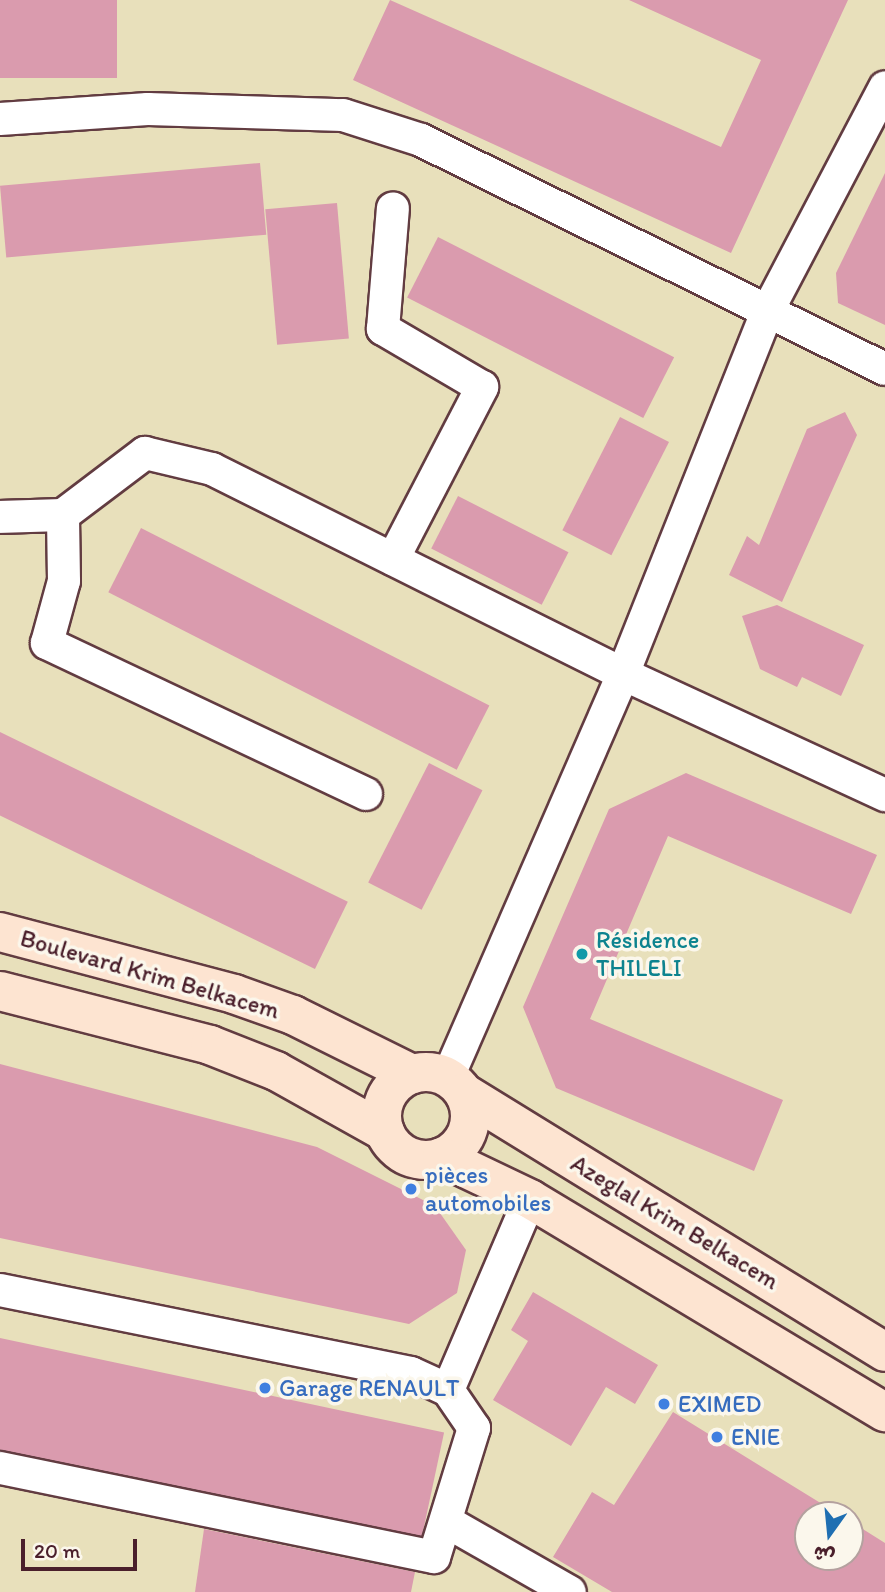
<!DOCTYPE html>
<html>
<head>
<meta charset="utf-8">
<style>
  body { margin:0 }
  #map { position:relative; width:885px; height:1592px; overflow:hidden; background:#e8e0bb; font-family:Itim,"Playpen Sans Arabic",sans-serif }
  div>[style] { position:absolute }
  .building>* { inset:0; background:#da9bae; transform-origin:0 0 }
  .roads { filter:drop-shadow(2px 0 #623c41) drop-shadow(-2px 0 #623c41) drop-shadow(0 2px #623c41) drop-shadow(0 -2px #623c41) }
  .minor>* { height:32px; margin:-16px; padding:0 16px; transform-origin:16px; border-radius:16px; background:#fff }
  .secondary>* { height:38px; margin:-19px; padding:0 19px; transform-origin:19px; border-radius:19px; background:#fde4d1 }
  .secondary>.ring { margin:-19px; padding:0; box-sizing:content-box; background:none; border:38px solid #fde4d1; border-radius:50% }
  .dots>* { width:19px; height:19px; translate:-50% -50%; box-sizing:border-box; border:4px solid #fbf7ec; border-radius:50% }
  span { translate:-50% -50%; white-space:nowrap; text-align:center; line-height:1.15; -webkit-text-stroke:7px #fbf7ec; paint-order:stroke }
  .culture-label { font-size:24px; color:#0d838f }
  .left { translate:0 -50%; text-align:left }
  .street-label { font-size:24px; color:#4a1f2b }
  .shop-label { font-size:24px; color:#366cbe }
  .north { position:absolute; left:794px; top:1501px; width:70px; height:70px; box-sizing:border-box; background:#fbf7ec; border:2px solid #b4a19f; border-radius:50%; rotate:195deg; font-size:19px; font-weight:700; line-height:28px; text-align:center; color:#4a1f2b }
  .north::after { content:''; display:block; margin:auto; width:24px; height:32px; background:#1f6fb2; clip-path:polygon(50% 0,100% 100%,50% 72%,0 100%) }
  .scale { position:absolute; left:21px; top:1539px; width:116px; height:32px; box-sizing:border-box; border:4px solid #4a1f2b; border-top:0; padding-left:9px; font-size:21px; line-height:24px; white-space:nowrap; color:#4a1f2b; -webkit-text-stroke:5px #fbf7ec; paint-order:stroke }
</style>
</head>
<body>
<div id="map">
  <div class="building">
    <i style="left:0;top:0;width:117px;height:78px"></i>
    <i style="clip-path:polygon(390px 0,721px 147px,761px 60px,629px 0,848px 0,731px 253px,353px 80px)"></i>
    <i style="left:260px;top:163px;width:72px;height:261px;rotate:85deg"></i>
    <i style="clip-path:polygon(885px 173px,885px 325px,838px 303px,836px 273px)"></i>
    <i style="left:337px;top:203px;width:136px;height:72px;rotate:85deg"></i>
    <i style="left:438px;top:237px;width:265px;height:68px;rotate:27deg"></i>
    <i style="clip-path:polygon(845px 412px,857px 435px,782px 602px,729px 575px,747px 536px,759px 545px,807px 429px)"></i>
    <i style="left:620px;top:417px;width:55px;height:127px;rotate:27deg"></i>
    <i style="left:458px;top:496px;width:124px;height:59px;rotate:27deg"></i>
    <i style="left:141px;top:528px;width:391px;height:72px;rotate:27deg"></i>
    <i style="clip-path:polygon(777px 605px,864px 645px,841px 696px,802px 677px,797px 687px,760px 669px,742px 616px)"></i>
    <i style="left:0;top:732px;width:387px;height:75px;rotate:26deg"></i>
    <i style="left:429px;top:763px;width:60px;height:134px;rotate:27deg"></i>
    <i style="clip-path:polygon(686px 773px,877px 855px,851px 914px,668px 836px,590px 1019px,783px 1100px,754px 1171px,556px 1088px,523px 1007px,609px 809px)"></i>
    <i style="clip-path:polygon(0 1064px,317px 1147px,435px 1206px,466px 1250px,457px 1293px,409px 1324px,0 1238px)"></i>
    <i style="clip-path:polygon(533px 1292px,658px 1365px,635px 1404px,606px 1387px,571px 1446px,493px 1400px,528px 1341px,511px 1330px)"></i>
    <i style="left:0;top:1338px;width:454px;height:112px;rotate:12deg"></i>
    <i style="clip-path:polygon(673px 1412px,840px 1515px,808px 1515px,808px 1557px,850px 1557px,850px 1521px,885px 1543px,885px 1592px,612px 1592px,553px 1557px,592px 1492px,614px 1505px)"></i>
    <i style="clip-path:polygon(204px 1529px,415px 1572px,411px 1592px,195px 1592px)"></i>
  </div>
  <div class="roads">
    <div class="minor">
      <i style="left:0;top:119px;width:148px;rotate:-3.9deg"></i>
      <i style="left:148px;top:109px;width:195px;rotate:1.8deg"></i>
      <i style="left:343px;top:115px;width:82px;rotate:17.8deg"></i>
      <i style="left:421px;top:140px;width:517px;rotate:26.27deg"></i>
      <i style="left:0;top:517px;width:63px;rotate:-1.8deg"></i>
      <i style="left:393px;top:559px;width:194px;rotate:-62.6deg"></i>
      <i style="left:482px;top:387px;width:115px;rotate:-149.6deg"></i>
      <i style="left:383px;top:329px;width:121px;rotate:-85.3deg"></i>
      <i style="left:366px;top:794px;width:353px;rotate:-154.7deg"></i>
      <i style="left:47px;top:643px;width:64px;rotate:-74.7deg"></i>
      <i style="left:64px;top:581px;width:66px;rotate:-90.9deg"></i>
      <i style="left:63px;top:515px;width:103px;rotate:-37.1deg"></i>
      <i style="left:145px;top:453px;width:69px;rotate:13.4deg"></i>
      <i style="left:212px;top:469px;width:459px;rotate:26.5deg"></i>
      <i style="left:623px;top:674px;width:289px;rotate:24.8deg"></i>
      <i style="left:448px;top:1077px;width:439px;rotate:-66.5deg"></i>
      <i style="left:623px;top:674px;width:387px;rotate:-68.3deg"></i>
      <i style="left:766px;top:314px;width:256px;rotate:-62.3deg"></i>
      <i style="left:0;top:1290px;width:419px;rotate:11.4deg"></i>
      <i style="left:411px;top:1373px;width:41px;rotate:24.7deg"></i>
      <i style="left:448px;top:1390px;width:46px;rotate:55.6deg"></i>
      <i style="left:474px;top:1428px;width:135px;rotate:107.2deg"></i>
      <i style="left:434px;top:1557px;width:443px;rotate:-168.4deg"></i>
      <i style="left:448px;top:1390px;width:208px;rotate:-66.8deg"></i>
      <i style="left:449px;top:1523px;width:139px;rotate:29.7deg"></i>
    </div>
    <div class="secondary">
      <i style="left:0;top:932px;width:242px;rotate:14.8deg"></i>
      <i style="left:234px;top:994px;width:63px;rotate:19.6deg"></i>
      <i style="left:293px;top:1015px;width:133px;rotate:26.4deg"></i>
      <i style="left:0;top:991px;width:217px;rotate:14.4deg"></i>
      <i style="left:210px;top:1045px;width:71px;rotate:21.5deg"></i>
      <i style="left:276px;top:1071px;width:125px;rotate:29.2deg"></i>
      <i class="ring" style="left:382px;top:1072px;width:50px;height:50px"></i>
      <i style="left:464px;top:1093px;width:494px;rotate:31.6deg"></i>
      <i style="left:442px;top:1157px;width:98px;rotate:25.5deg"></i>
      <i style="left:530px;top:1199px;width:414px;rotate:31deg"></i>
    </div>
  </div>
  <div class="dots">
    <i style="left:582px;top:954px;background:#0f9aa8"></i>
    <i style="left:411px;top:1189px;background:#3f7fe0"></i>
    <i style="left:265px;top:1388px;background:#3f7fe0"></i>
    <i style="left:664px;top:1404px;background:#3f7fe0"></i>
    <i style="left:717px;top:1437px;background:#3f7fe0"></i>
  </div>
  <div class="culture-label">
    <span class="left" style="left:596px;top:954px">Résidence<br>THILELI</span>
  </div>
  <div class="street-label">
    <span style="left:150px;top:974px;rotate:16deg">Boulevard Krim Belkacem</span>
    <span style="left:675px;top:1222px;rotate:31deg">Azeglal Krim Belkacem</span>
  </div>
  <div class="shop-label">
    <span class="left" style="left:425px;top:1189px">pièces<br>automobiles</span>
    <span class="left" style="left:279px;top:1388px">Garage RENAULT</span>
    <span class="left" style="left:678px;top:1404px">EXIMED</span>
    <span class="left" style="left:731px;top:1437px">ENIE</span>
  </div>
  <div class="north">ش</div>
  <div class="scale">20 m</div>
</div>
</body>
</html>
